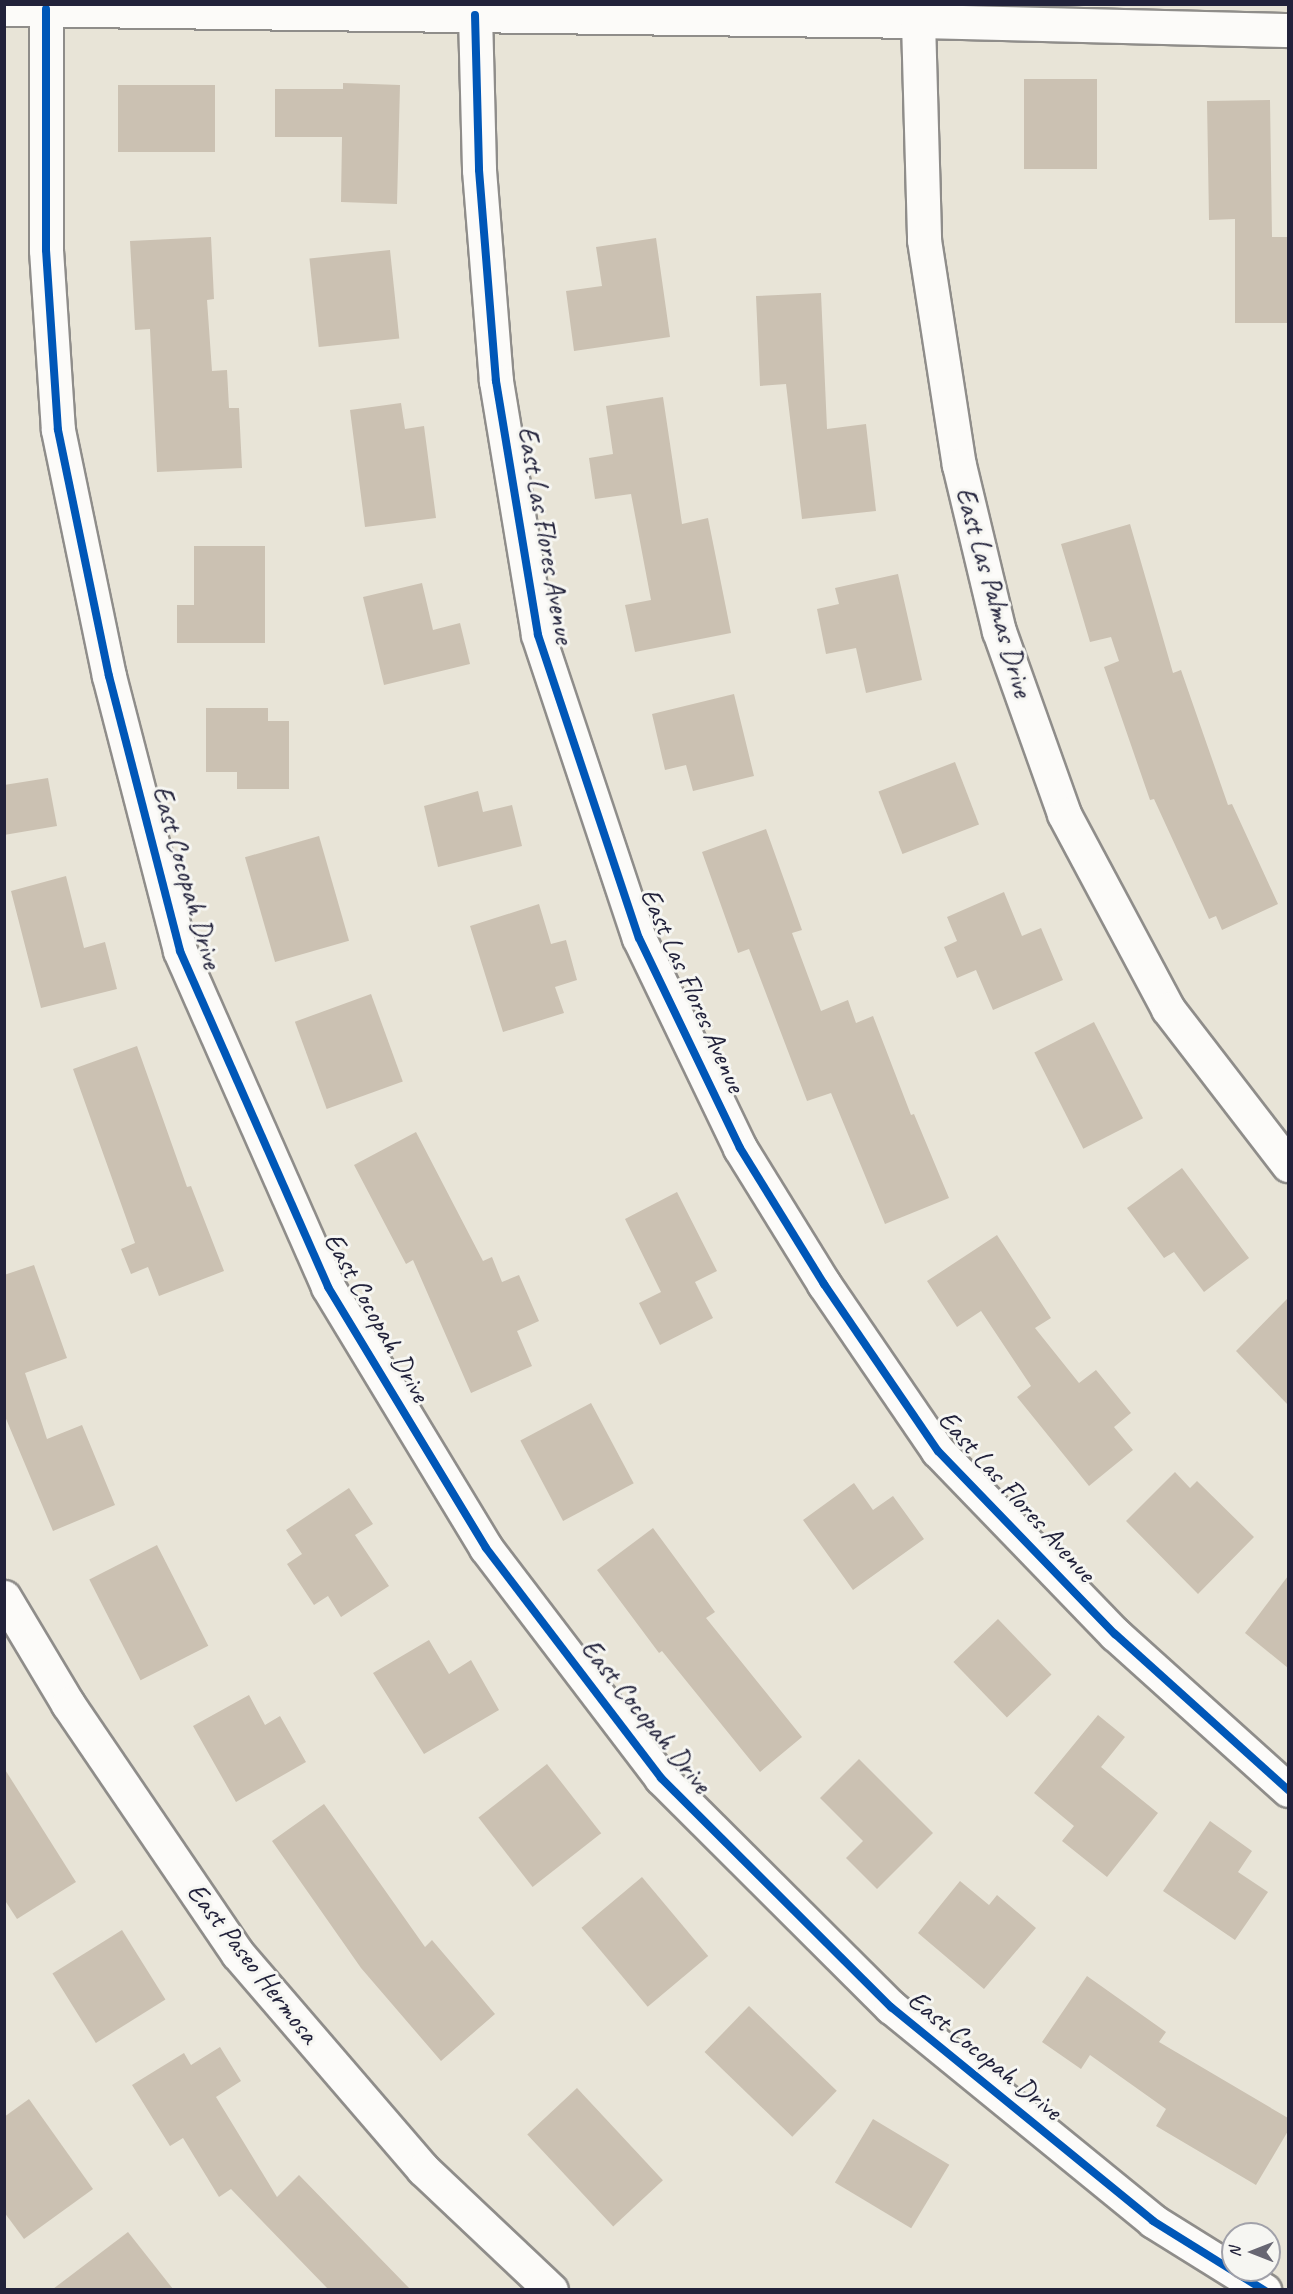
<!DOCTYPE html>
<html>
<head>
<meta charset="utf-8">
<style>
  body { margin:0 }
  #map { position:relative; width:1293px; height:2294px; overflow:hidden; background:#e8e4d7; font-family:Caveat,sans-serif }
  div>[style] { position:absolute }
  .building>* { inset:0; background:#cbc1b2; transform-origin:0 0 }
  .roads { filter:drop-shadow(2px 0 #8f8d8a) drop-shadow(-2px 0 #8f8d8a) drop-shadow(0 2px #8f8d8a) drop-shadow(0 -2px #8f8d8a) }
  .street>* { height:33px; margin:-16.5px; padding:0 16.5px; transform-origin:16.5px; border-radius:16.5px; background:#fcfbf9 }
  .cycleway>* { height:8px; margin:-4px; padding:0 4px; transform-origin:4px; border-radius:4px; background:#0057b8 }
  span { translate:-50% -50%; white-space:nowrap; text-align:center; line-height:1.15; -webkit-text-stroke:6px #f6f6f2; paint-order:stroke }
  .street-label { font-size:28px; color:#22223b }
  .frame { position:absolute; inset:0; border:6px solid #22223b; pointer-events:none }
  .north { position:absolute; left:1221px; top:2222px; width:60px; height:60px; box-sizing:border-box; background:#f6f6f2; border:2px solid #a1a1a9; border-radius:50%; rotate:270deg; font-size:16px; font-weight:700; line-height:24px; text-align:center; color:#22223b }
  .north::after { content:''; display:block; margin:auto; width:21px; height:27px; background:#676672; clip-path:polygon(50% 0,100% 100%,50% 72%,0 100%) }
</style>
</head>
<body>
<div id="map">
  <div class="building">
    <i style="left:1024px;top:79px;width:73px;height:90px"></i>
    <i style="clip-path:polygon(343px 83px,400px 85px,397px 204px,341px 202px,342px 137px,275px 137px,275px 89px,343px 89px)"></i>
    <i style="left:118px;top:85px;width:97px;height:67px"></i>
    <i style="clip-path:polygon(1270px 100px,1272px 237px,1288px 237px,1288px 323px,1235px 323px,1235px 219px,1209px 220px,1207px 101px)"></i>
    <i style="clip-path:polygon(211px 237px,214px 299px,207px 300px,212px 371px,227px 370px,229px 408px,239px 408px,242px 468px,157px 472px,150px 329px,135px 330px,130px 241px)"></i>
    <i style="clip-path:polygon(656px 238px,670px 337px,574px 351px,566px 291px,602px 286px,596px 247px)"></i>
    <i style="left:390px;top:250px;width:89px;height:81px;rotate:84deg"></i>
    <i style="clip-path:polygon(821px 293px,827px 429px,866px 424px,876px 511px,802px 519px,786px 384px,760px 386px,756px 296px)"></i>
    <i style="clip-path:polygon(663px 397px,682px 524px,708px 518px,731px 633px,635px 652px,625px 605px,651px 600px,631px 494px,595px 499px,589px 458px,613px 454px,606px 406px)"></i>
    <i style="clip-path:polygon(401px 403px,405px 429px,424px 426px,436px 518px,365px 527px,350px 410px)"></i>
    <i style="clip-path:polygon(1130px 524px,1173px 673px,1181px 670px,1228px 805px,1232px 804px,1278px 904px,1222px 930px,1216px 916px,1209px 919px,1154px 799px,1150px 800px,1104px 667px,1119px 661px,1111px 637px,1090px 642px,1061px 544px)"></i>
    <i style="clip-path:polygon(194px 546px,265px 546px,265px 643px,177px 643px,177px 605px,194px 605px)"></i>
    <i style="clip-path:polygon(898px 574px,922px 680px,866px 693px,856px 648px,826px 654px,817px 609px,839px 604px,835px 588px)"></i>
    <i style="clip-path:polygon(422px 583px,433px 630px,460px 623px,470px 664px,384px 685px,363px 597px)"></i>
    <i style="clip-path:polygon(734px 694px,754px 776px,693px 791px,686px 765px,665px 770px,652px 714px)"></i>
    <i style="clip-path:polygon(206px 708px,268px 708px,268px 721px,289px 721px,289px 789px,237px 789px,237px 772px,206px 772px)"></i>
    <i style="left:955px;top:762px;width:67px;height:82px;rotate:69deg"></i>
    <i style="clip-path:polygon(48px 778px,57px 826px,4px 835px,4px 785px)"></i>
    <i style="clip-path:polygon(478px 791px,483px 812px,512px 805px,522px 846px,438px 867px,424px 806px)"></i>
    <i style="clip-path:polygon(766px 829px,802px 930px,792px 933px,821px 1011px,848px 1000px,856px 1023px,873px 1016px,911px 1115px,914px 1114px,949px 1198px,885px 1224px,831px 1093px,807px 1101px,749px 949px,738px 953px,702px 852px)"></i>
    <i style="left:319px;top:836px;width:109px;height:77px;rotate:74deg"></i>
    <i style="clip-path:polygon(66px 876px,84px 948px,105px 942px,117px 989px,41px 1008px,11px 891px)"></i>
    <i style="clip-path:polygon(1004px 892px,1022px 936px,1041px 928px,1063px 980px,993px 1010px,976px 970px,957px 978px,944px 947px,957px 941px,947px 917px)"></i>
    <i style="clip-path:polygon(539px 904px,551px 944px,566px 940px,577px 980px,555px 987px,564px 1013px,503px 1032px,470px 926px)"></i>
    <i style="left:371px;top:994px;width:93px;height:81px;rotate:70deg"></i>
    <i style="left:1094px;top:1022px;width:108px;height:67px;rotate:63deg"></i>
    <i style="clip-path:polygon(137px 1046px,187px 1187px,191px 1186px,224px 1271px,159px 1296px,148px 1267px,131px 1274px,121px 1249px,135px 1243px,73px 1069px)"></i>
    <i style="clip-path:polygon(416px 1132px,483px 1261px,492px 1257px,502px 1282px,519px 1275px,539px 1321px,517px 1331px,532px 1366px,471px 1393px,413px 1260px,406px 1264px,354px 1165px)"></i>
    <i style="clip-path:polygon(1182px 1168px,1249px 1258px,1204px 1292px,1174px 1252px,1164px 1258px,1127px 1208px)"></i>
    <i style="clip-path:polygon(677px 1192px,717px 1271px,695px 1282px,713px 1318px,660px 1345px,639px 1303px,661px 1292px,625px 1219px)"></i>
    <i style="clip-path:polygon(997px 1235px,1051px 1318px,1035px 1328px,1079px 1383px,1096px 1370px,1131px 1413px,1114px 1427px,1133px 1450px,1089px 1486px,1017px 1397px,1031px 1386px,981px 1311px,957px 1327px,927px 1281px)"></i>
    <i style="clip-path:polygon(34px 1265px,67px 1358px,25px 1373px,47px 1439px,82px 1425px,115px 1505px,53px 1531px,4px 1414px,4px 1275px)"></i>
    <i style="clip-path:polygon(1288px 1298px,1288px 1405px,1236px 1351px)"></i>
    <i style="left:591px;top:1403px;width:91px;height:80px;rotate:62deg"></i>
    <i style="clip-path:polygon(1175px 1472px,1190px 1488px,1197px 1481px,1254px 1537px,1198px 1594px,1126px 1521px)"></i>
    <i style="clip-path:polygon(854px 1483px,873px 1510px,893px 1496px,924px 1539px,853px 1590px,803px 1520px)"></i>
    <i style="clip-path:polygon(349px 1488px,373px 1524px,355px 1535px,389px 1586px,341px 1617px,328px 1596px,314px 1605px,287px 1564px,302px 1554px,286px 1530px)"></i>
    <i style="clip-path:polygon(653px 1528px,715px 1612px,706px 1618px,802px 1737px,760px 1772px,662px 1651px,659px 1653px,597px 1570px)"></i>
    <i style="left:157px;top:1545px;width:113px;height:76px;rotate:63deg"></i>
    <i style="clip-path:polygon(1288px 1576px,1288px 1668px,1245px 1633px)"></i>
    <i style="left:998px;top:1619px;width:77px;height:62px;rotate:46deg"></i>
    <i style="clip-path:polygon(429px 1640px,449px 1674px,471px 1660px,499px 1710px,424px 1754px,373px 1673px)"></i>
    <i style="clip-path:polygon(249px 1695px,265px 1725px,280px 1716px,306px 1762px,236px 1802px,193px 1726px)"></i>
    <i style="clip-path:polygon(1098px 1715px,1125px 1737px,1101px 1767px,1158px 1813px,1107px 1877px,1062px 1841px,1074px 1826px,1034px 1793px)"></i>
    <i style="clip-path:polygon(859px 1759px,933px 1833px,877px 1889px,846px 1858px,863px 1841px,820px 1798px)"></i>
    <i style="left:547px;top:1764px;width:88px;height:87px;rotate:52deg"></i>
    <i style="clip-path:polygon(4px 1768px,76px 1882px,17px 1919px,4px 1899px)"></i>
    <i style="clip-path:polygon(324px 1804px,425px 1947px,432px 1940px,495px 2014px,441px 2061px,361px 1968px,272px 1841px)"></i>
    <i style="clip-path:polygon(1210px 1821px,1252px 1851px,1238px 1872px,1268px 1892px,1235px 1940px,1163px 1891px)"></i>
    <i style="left:642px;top:1877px;width:103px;height:79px;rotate:50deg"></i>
    <i style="clip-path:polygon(960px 1881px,989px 1905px,997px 1895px,1036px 1928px,984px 1989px,918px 1933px)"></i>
    <i style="left:122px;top:1930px;width:82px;height:82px;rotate:58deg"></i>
    <i style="clip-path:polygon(1087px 1976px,1166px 2032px,1159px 2042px,1288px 2118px,1288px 2131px,1256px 2185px,1156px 2126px,1166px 2109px,1090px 2055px,1081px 2069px,1042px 2042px)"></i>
    <i style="left:749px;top:2006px;width:122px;height:64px;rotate:44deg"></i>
    <i style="clip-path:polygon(220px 2047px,241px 2081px,216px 2097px,277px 2197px,299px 2175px,410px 2289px,328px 2289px,231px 2189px,219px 2197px,183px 2138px,170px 2146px,132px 2085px,184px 2053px,191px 2065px)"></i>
    <i style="left:577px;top:2088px;width:126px;height:68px;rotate:47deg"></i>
    <i style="clip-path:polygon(29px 2099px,93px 2189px,24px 2239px,4px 2212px,4px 2117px)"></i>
    <i style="left:873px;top:2119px;width:89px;height:74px;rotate:31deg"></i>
    <i style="clip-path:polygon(128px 2232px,173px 2289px,53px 2289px)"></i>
  </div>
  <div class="roads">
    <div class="street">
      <i style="left:4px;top:9px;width:914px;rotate:0.75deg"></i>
      <i style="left:918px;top:21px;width:370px;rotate:1.4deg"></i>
      <i style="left:46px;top:9px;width:241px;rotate:90deg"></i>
      <i style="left:46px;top:250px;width:180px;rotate:86.2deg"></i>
      <i style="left:58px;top:430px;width:251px;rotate:78.3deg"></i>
      <i style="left:109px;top:676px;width:284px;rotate:75.5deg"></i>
      <i style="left:180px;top:951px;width:367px;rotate:66.2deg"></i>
      <i style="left:328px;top:1287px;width:305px;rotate:58.8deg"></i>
      <i style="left:486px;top:1548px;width:289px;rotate:52.7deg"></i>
      <i style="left:661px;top:1778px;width:325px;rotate:44.9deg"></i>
      <i style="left:891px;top:2007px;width:338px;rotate:39.2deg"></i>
      <i style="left:1153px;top:2221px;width:131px;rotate:31.9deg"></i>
      <i style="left:475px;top:15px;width:155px;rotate:88.5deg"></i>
      <i style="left:479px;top:170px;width:212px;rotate:85.4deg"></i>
      <i style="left:496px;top:381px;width:257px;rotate:80.6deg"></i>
      <i style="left:538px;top:635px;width:319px;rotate:71.6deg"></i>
      <i style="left:639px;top:938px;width:233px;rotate:64.3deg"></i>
      <i style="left:740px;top:1148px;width:160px;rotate:58.3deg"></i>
      <i style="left:824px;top:1284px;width:202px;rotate:55.7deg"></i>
      <i style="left:938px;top:1451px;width:255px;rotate:46deg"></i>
      <i style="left:1115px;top:1634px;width:233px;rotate:42deg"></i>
      <i style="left:918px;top:21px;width:219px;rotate:88.4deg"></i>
      <i style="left:924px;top:240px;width:228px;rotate:81.2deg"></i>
      <i style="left:959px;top:465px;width:171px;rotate:76.5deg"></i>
      <i style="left:999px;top:631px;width:194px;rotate:70.4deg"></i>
      <i style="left:1064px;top:814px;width:221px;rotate:61.9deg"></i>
      <i style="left:1168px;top:1009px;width:197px;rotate:52.4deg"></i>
      <i style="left:4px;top:1597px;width:125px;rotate:59.1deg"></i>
      <i style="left:68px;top:1704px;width:302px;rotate:55.8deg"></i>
      <i style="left:238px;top:1954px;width:284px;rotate:49.3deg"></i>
      <i style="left:423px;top:2169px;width:176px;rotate:43.4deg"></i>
    </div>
  </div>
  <div class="cycleway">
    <i style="left:46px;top:9px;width:241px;rotate:90deg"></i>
    <i style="left:46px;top:250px;width:180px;rotate:86.2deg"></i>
    <i style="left:58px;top:430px;width:251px;rotate:78.3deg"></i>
    <i style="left:109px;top:676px;width:284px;rotate:75.5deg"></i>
    <i style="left:180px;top:951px;width:367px;rotate:66.2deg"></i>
    <i style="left:328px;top:1287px;width:305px;rotate:58.8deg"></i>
    <i style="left:486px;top:1548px;width:289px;rotate:52.7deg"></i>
    <i style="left:661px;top:1778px;width:325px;rotate:44.9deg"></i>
    <i style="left:891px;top:2007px;width:338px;rotate:39.2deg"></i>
    <i style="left:1153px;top:2221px;width:131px;rotate:31.9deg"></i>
    <i style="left:475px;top:15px;width:155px;rotate:88.5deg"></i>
    <i style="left:479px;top:170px;width:212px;rotate:85.4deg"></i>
    <i style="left:496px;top:381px;width:257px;rotate:80.6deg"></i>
    <i style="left:538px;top:635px;width:319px;rotate:71.6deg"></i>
    <i style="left:639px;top:938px;width:233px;rotate:64.3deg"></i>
    <i style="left:740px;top:1148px;width:160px;rotate:58.3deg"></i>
    <i style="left:824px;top:1284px;width:202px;rotate:55.7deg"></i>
    <i style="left:938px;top:1451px;width:255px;rotate:46deg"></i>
    <i style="left:1115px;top:1634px;width:233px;rotate:42deg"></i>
  </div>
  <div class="street-label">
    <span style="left:546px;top:535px;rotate:80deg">East Las Flores Avenue</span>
    <span style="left:994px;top:592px;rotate:74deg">East Las Palmas Drive</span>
    <span style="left:187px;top:877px;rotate:74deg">East Cocopah Drive</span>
    <span style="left:693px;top:990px;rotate:66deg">East Las Flores Avenue</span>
    <span style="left:377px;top:1317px;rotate:61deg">East Cocopah Drive</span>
    <span style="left:1017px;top:1496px;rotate:48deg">East Las Flores Avenue</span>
    <span style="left:646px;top:1716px;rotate:51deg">East Cocopah Drive</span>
    <span style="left:253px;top:1963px;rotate:52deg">East Paseo Hermosa</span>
    <span style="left:985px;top:2055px;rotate:39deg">East Cocopah Drive</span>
  </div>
  <div class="frame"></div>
  <div class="north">N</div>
</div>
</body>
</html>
